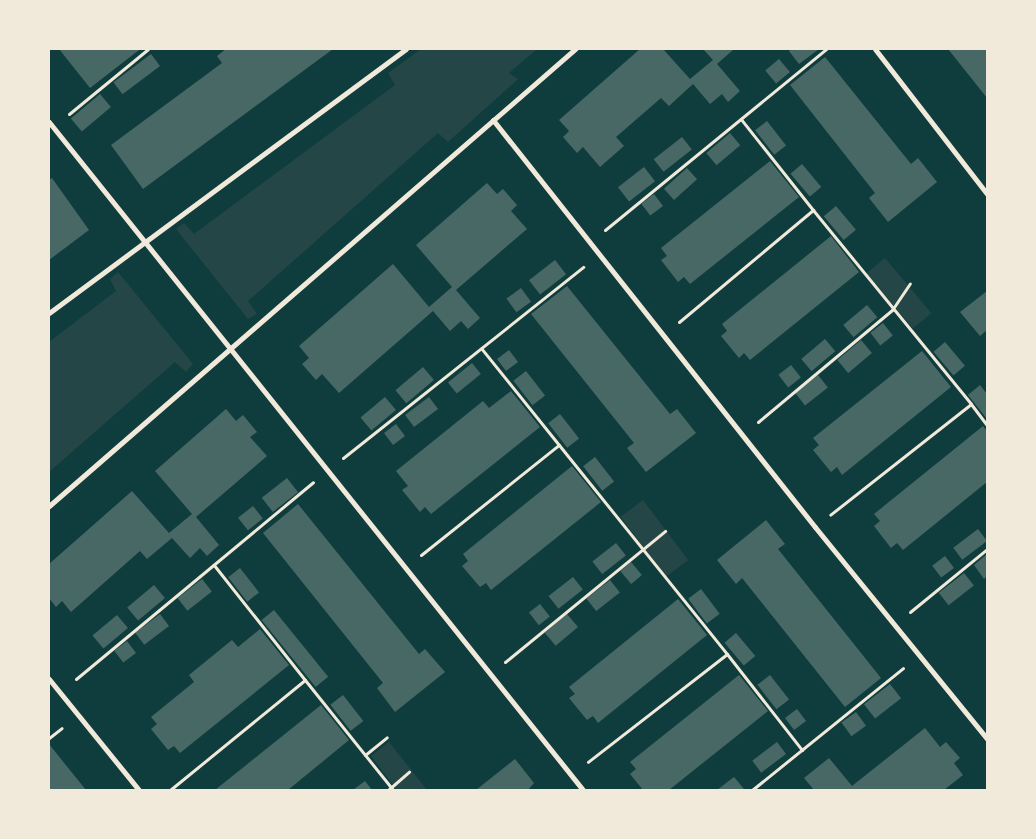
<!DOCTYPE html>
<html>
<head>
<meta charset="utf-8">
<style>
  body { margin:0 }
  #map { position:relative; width:1036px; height:839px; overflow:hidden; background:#0f3d3e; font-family:"Playfair Display",serif }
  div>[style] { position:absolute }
  .green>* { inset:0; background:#244646; transform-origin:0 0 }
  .building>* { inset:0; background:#486865; transform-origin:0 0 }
  .path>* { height:3px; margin:-1.5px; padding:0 1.5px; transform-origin:1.5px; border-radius:1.5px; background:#f1e9da }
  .minor>* { height:5px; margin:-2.5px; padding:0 2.5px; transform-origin:2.5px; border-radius:2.5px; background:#f1e9da }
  span { translate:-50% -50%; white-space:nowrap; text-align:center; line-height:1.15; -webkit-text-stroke:5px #f1e9da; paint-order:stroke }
  .frame { position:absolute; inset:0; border:50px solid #f1e9da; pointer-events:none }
</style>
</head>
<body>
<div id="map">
  <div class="green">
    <i style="clip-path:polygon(421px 49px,537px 49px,509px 73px,518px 79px,448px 142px,438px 133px,248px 301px,257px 314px,248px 319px,176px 229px,184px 223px,194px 234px,395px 85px,388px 73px)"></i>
    <i style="left:885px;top:258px;width:72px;height:24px;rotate:50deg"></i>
    <i style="clip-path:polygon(118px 272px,193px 364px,186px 372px,175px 362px,49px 472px,49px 342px,116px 291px,110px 279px)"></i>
    <i style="left:643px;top:500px;width:75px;height:28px;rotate:53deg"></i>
    <i style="clip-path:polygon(389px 742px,427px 790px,397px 790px,371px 756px)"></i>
  </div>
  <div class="building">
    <i style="clip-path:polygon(59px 49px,138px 49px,139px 50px,90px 88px)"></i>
    <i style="clip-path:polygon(226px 49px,333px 49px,143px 189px,111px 145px,222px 63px,217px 56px)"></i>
    <i style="clip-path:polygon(640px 49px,663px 49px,690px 79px,713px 60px,703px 49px,734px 49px,717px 64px,740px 91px,728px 102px,722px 94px,710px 104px,693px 84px,669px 106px,661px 98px,616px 137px,624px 146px,600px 167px,583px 147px,577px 153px,563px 137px,569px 131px,559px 120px)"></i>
    <i style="clip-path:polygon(792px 49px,819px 49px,799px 64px,789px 51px)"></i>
    <i style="clip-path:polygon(948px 49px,987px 49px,987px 98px,972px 79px)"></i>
    <i style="left:151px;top:54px;width:15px;height:47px;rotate:53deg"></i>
    <i style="clip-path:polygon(825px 57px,911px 164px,918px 158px,937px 182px,888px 222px,869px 198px,875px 193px,790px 85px)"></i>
    <i style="left:779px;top:59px;width:17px;height:18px;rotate:50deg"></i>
    <i style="left:100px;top:94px;width:17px;height:38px;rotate:50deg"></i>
    <i style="left:767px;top:121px;width:31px;height:15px;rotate:52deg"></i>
    <i style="left:730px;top:133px;width:16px;height:31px;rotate:50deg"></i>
    <i style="left:682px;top:137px;width:16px;height:36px;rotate:52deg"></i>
    <i style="clip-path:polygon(770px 161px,799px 197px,690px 284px,684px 277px,678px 282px,661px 260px,667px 256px,661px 248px)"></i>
    <i style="left:802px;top:164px;width:30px;height:15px;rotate:50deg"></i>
    <i style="left:644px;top:167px;width:18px;height:33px;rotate:52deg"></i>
    <i style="left:687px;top:168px;width:15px;height:31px;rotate:48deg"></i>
    <i style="clip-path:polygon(52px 178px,89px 230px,49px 260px,49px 180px)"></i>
    <i style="clip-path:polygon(487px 183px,497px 194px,503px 189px,517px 205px,511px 211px,527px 229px,456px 290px,480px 318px,468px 329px,461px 321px,450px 331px,433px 311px,339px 393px,322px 374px,316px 380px,302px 364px,309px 358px,299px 346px,393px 264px,429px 307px,452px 287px,416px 245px)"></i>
    <i style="left:654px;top:194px;width:15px;height:16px;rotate:53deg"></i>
    <i style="left:836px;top:206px;width:31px;height:16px;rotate:50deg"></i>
    <i style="clip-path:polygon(831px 236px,859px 272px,750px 360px,744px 353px,739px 358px,721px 336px,727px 331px,722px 324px)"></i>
    <i style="left:555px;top:260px;width:18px;height:33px;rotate:52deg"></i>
    <i style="clip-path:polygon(567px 286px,670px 414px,677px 409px,696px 433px,646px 472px,627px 448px,634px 443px,531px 314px)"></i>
    <i style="left:521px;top:288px;width:17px;height:18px;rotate:54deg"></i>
    <i style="clip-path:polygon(987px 291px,987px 330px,980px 336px,960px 312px)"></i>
    <i style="left:867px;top:305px;width:16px;height:31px;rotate:50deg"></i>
    <i style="left:883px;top:323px;width:16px;height:16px;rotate:52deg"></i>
    <i style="left:825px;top:339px;width:16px;height:31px;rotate:50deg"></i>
    <i style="left:861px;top:340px;width:17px;height:31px;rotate:50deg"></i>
    <i style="left:945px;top:342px;width:31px;height:15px;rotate:50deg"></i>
    <i style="left:509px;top:350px;width:15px;height:15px;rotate:53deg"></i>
    <i style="clip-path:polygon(922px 351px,951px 387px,842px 475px,837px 467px,831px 472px,813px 450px,819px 445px,813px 438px)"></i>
    <i style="left:472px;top:363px;width:14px;height:31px;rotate:51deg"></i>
    <i style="left:791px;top:365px;width:16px;height:16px;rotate:52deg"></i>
    <i style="left:423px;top:367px;width:17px;height:36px;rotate:50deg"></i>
    <i style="left:526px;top:371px;width:31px;height:16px;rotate:52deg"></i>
    <i style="left:818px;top:375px;width:16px;height:29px;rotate:52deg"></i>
    <i style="clip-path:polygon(980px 385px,987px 394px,987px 419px,968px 395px)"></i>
    <i style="clip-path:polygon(511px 391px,540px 427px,431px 514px,425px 507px,420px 512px,402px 490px,408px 486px,396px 471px,483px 401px,489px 408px)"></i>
    <i style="left:385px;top:397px;width:17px;height:32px;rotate:50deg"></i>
    <i style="left:429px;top:397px;width:15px;height:30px;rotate:53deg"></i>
    <i style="clip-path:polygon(226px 409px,236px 421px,243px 415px,257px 432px,250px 437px,267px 456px,196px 517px,219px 545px,207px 556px,200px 548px,190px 558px,172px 538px,147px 559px,140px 551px,71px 612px,62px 601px,56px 607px,49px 598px,49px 564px,132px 491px,169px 533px,192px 514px,155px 471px)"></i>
    <i style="left:560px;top:414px;width:31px;height:15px;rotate:52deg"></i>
    <i style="left:396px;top:424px;width:15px;height:15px;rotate:53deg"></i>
    <i style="clip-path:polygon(983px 426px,987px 431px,987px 482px,903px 550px,897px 543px,891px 548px,874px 526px,880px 521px,874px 514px)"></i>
    <i style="left:595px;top:457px;width:31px;height:15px;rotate:52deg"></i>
    <i style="clip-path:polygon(572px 466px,601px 502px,491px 590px,486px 583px,480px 587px,462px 566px,468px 561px,463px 554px)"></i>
    <i style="left:287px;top:478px;width:18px;height:32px;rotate:52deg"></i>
    <i style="clip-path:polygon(298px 504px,419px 654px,425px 649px,445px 672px,395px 712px,377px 688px,383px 683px,263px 533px)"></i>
    <i style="left:253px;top:506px;width:16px;height:19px;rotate:52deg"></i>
    <i style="clip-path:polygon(766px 520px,785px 544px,778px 549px,881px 678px,845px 707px,742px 578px,736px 584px,717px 560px)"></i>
    <i style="left:978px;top:529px;width:15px;height:31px;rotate:53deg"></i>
    <i style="left:616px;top:543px;width:16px;height:30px;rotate:52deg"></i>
    <i style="clip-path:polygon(987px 554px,987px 576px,984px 579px,974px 565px)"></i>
    <i style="left:945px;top:556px;width:15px;height:16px;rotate:53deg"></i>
    <i style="left:631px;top:562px;width:17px;height:14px;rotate:50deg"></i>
    <i style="left:240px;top:568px;width:31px;height:15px;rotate:52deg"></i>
    <i style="left:964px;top:573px;width:16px;height:32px;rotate:52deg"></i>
    <i style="left:573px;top:577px;width:16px;height:31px;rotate:52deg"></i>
    <i style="left:202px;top:579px;width:16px;height:31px;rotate:52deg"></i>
    <i style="left:610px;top:580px;width:16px;height:30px;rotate:52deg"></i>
    <i style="left:154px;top:585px;width:17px;height:35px;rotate:50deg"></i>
    <i style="left:701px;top:589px;width:31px;height:16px;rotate:53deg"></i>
    <i style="clip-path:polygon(678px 599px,707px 635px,598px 723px,593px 716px,587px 720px,569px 698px,575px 694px,569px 687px)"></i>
    <i style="left:540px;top:604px;width:16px;height:14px;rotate:52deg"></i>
    <i style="left:274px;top:610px;width:86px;height:16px;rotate:51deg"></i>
    <i style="left:160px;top:614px;width:15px;height:31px;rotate:53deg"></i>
    <i style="left:567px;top:614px;width:17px;height:29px;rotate:50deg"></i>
    <i style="left:117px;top:615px;width:17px;height:32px;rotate:50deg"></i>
    <i style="clip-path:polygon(260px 629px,289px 665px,180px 753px,174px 746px,168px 750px,151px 729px,157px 724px,151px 717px,194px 682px,189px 675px,232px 640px,238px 647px)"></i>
    <i style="left:736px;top:633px;width:30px;height:15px;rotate:50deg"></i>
    <i style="left:127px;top:641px;width:15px;height:16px;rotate:53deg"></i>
    <i style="clip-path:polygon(739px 675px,768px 711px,669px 790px,643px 790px,630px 774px,636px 769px,630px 762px)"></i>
    <i style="left:770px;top:675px;width:31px;height:16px;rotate:52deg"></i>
    <i style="left:890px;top:684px;width:18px;height:33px;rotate:52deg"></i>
    <i style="left:343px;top:695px;width:33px;height:16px;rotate:52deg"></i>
    <i style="clip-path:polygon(321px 705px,349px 740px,288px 790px,215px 790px)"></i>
    <i style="left:797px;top:709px;width:15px;height:15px;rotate:53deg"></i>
    <i style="left:856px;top:712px;width:17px;height:18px;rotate:54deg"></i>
    <i style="clip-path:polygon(925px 728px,940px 747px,946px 742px,960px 758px,954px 763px,963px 775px,944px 790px,814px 790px,804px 778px,829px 758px,852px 786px)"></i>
    <i style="left:777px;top:742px;width:15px;height:31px;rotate:53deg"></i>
    <i style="clip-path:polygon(49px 744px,65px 764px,86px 790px,49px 790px)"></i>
    <i style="clip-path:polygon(515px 759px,534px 783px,528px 790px,476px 790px)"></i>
    <i style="clip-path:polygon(734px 777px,744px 789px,717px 790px)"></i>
    <i style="clip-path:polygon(365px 781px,372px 790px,353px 790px)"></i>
  </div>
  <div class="path">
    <i style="left:69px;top:114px;width:102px;rotate:-39.4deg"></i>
    <i style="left:813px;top:210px;width:250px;rotate:50.8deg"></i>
    <i style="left:971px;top:404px;width:179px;rotate:141.8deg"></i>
    <i style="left:605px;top:230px;width:286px;rotate:-39.3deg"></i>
    <i style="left:679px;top:322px;width:175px;rotate:-39.9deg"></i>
    <i style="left:813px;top:210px;width:116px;rotate:-128.4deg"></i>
    <i style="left:971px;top:404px;width:26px;rotate:53deg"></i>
    <i style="left:758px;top:422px;width:175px;rotate:-39.9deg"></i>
    <i style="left:892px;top:310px;width:32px;rotate:-56deg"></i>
    <i style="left:559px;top:445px;width:268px;rotate:51.2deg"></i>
    <i style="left:727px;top:654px;width:176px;rotate:142.2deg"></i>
    <i style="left:343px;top:458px;width:307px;rotate:-38.5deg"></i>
    <i style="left:421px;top:555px;width:176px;rotate:-38.6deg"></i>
    <i style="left:559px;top:445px;width:124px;rotate:-128.8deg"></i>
    <i style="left:910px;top:612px;width:99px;rotate:-39.3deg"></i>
    <i style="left:727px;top:654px;width:122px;rotate:52deg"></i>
    <i style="left:505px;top:662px;width:207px;rotate:-39.3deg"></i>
    <i style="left:76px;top:679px;width:308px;rotate:-39.7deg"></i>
    <i style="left:305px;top:680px;width:141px;rotate:51.3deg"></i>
    <i style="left:49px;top:738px;width:16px;rotate:-38deg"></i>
    <i style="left:365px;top:755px;width:28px;rotate:-39deg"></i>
    <i style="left:170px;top:790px;width:174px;rotate:-39.2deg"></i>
    <i style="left:305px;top:680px;width:147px;rotate:-128.4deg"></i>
    <i style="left:388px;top:790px;width:28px;rotate:-41deg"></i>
    <i style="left:752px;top:790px;width:194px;rotate:-38.9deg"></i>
  </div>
  <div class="minor">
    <i style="left:875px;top:49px;width:183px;rotate:52.3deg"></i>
    <i style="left:493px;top:120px;width:519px;rotate:51.65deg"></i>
    <i style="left:815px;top:527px;width:273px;rotate:50.9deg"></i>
    <i style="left:49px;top:122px;width:855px;rotate:51.36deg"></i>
    <i style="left:49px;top:313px;width:444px;rotate:-36.5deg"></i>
    <i style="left:49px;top:506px;width:697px;rotate:-40.98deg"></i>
    <i style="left:49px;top:679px;width:143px;rotate:51deg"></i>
  </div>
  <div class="frame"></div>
</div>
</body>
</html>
